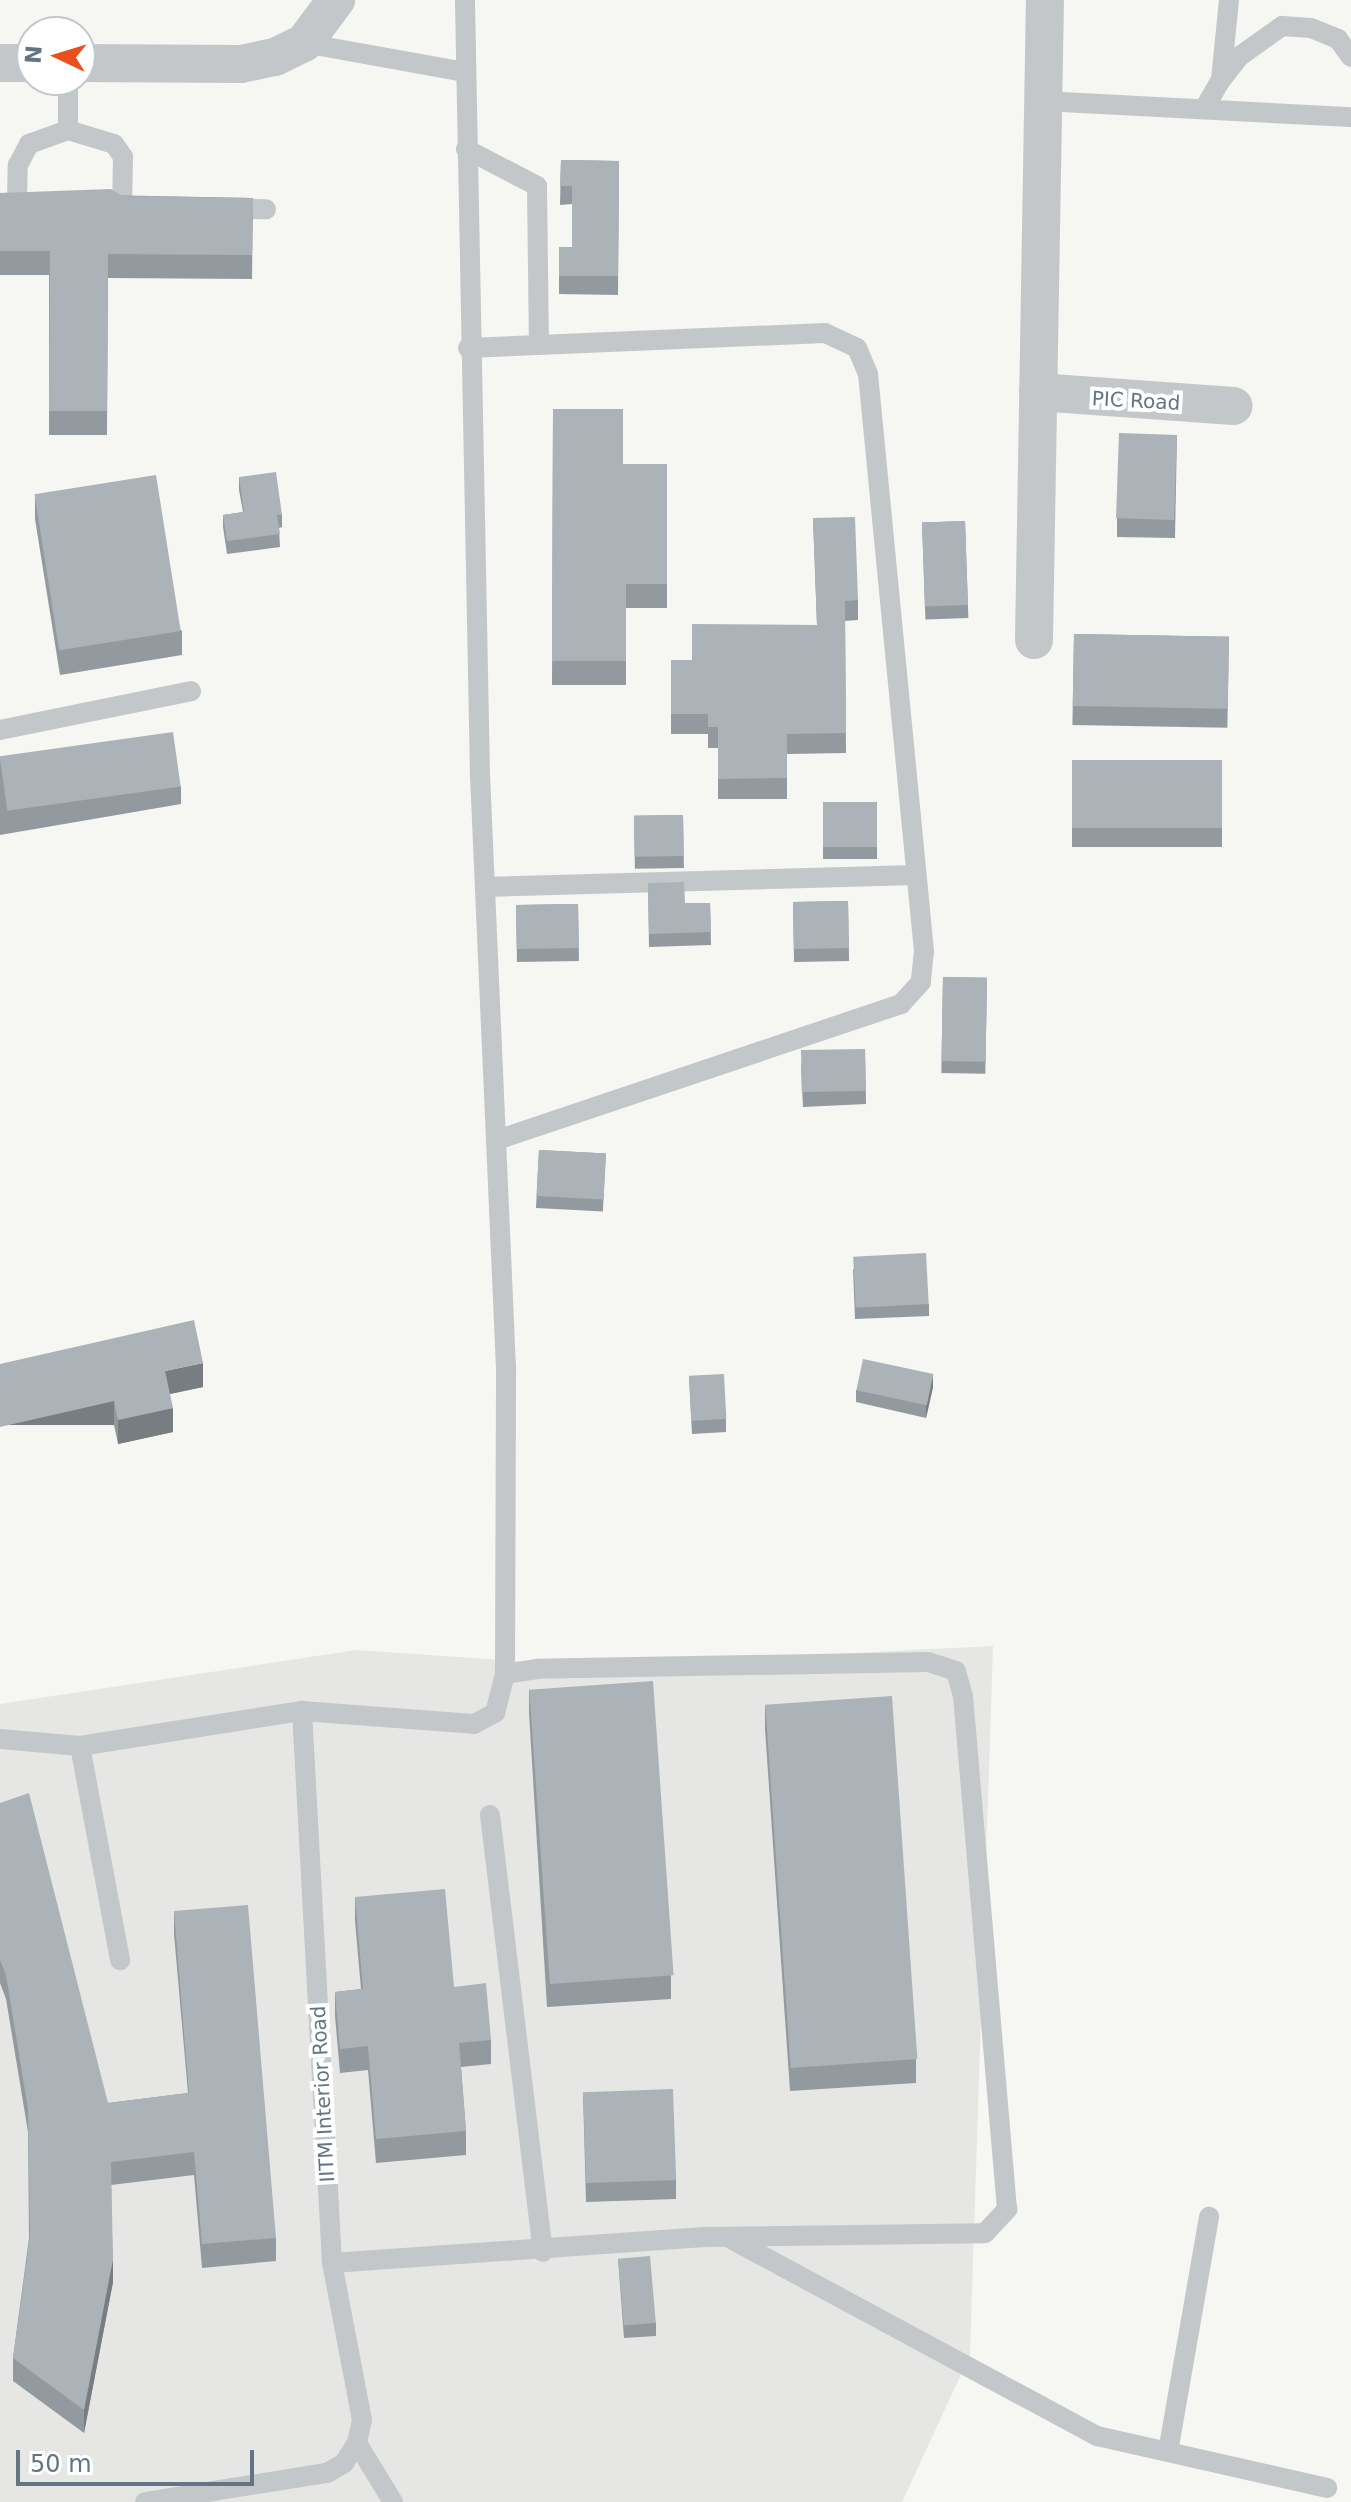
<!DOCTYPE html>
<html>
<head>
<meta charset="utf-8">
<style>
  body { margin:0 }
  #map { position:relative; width:1351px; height:2502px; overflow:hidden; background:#f6f6f2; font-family:"DejaVu Sans",sans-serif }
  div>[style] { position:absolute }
  .built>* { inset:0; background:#e6e7e5 }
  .service>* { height:20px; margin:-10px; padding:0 10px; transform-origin:10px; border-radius:10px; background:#c3c7ca }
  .minor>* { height:38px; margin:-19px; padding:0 19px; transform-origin:19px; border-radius:19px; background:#c3c7ca }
  .wall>* { inset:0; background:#939a9f; transform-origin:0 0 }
  .shaded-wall>* { inset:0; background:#787d82; transform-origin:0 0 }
  .building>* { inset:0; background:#abb3b9; transform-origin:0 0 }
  span { translate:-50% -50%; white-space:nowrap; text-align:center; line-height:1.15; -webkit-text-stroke:8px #fff; paint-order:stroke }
  .street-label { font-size:20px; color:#637584 }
  .north { position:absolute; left:16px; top:16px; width:80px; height:80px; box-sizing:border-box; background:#fff; border:2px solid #c1c8ce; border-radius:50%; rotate:274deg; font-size:22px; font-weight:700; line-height:32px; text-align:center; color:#637584 }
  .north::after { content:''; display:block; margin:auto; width:28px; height:36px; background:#ea501e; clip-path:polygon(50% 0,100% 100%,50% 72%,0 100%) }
  .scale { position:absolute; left:16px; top:2450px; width:238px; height:36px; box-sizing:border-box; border:4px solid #637584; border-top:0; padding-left:10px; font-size:24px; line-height:28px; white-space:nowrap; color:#637584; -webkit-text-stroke:6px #fff; paint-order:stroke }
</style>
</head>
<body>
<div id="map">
  <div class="built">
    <i style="clip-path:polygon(993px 1646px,970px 2355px,902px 2502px,0 2502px,0 1704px,356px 1650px,588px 1666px)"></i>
  </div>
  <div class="service">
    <i style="left:304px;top:43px;width:164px;rotate:10.2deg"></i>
    <i style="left:68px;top:80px;width:50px;rotate:90deg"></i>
    <i style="left:1221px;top:80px;width:31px;rotate:-52deg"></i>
    <i style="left:1240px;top:56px;width:52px;rotate:-35.5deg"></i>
    <i style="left:1282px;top:26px;width:29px;rotate:4deg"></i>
    <i style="left:1311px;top:28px;width:29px;rotate:22deg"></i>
    <i style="left:1338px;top:39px;width:22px;rotate:54deg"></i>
    <i style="left:1043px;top:101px;width:308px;rotate:3deg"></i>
    <i style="left:1204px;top:109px;width:34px;rotate:-60deg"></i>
    <i style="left:1221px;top:80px;width:80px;rotate:-84.3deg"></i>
    <i style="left:466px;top:149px;width:80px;rotate:27.5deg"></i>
    <i style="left:537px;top:186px;width:159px;rotate:89.3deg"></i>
    <i style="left:0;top:204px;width:17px"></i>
    <i style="left:17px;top:204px;width:39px;rotate:-89deg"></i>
    <i style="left:18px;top:165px;width:24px;rotate:-62deg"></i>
    <i style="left:29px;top:144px;width:41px;rotate:-19.7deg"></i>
    <i style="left:68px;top:130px;width:48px;rotate:16.9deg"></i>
    <i style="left:114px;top:144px;width:16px;rotate:55deg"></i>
    <i style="left:123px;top:157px;width:50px;rotate:91.1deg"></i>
    <i style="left:122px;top:207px;width:14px"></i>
    <i style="left:228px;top:208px;width:38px;rotate:2deg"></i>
    <i style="left:468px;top:348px;width:357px;rotate:-2.4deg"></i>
    <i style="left:825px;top:333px;width:35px;rotate:25deg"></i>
    <i style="left:857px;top:348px;width:28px;rotate:67deg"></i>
    <i style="left:868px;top:374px;width:580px;rotate:84.46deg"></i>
    <i style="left:924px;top:951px;width:31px;rotate:96deg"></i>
    <i style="left:921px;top:982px;width:30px;rotate:132deg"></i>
    <i style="left:901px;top:1004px;width:427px;rotate:161.4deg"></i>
    <i style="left:0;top:730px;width:195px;rotate:-11.5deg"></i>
    <i style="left:485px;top:887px;width:431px;rotate:-1.6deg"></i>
    <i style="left:0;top:1739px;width:80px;rotate:5deg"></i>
    <i style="left:80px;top:1746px;width:225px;rotate:-9deg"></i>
    <i style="left:80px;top:1746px;width:218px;rotate:79.4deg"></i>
    <i style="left:490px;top:1815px;width:440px;rotate:83.1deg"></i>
    <i style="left:731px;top:2239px;width:416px;rotate:28.3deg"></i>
    <i style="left:1097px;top:2436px;width:236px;rotate:12.7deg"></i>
    <i style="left:332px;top:2263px;width:377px;rotate:-4deg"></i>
    <i style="left:708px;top:2237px;width:277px;rotate:-0.8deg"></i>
    <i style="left:985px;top:2233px;width:33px;rotate:-47deg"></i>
    <i style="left:1007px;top:2209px;width:515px;rotate:-94.9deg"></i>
    <i style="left:963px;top:1696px;width:26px;rotate:-106deg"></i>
    <i style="left:956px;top:1671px;width:29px;rotate:-162deg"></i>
    <i style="left:928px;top:1662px;width:391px;rotate:179deg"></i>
    <i style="left:537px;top:1669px;width:32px;rotate:171deg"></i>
    <i style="left:357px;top:2443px;width:69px;rotate:58.6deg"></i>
    <i style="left:1168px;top:2452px;width:239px;rotate:-80.1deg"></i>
    <i style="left:145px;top:2502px;width:184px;rotate:-9.1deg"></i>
    <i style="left:327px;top:2473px;width:20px;rotate:-30deg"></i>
    <i style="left:344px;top:2463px;width:24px;rotate:-57deg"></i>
    <i style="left:357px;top:2443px;width:24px;rotate:-78deg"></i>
    <i style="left:362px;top:2420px;width:160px;rotate:-100.8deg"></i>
    <i style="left:332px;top:2263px;width:553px;rotate:-93.11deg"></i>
    <i style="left:302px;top:1711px;width:172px;rotate:4.3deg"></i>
    <i style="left:474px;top:1724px;width:24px;rotate:-28deg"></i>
    <i style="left:495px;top:1713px;width:40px;rotate:-75.6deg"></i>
    <i style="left:505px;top:1674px;width:306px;rotate:-89.8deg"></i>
    <i style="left:506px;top:1368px;width:593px;rotate:-92.51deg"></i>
    <i style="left:480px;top:776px;width:776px;rotate:-91.11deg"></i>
  </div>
  <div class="minor">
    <i style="left:0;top:63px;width:32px"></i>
    <i style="left:80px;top:63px;width:161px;rotate:0.4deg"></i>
    <i style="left:241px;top:64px;width:35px;rotate:-12deg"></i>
    <i style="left:275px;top:57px;width:32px;rotate:-26deg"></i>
    <i style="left:304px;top:43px;width:54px;rotate:-53.3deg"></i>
    <i style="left:1038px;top:392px;width:196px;rotate:4.1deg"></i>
    <i style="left:1034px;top:640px;width:640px;rotate:-89.02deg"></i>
  </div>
  <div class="wall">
    <i style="clip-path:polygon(561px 160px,619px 161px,618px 295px,559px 294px,559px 247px,572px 247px,572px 204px,560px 205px)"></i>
    <i style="clip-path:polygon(0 193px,253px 198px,252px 279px,108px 278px,107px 435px,49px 435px,49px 275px,0 275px)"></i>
    <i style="clip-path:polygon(553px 409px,623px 464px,667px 464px,667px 608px,626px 608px,626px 685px,552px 685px)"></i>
    <i style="clip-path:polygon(1177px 435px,1175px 538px,1117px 537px,1117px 518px)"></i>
    <i style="clip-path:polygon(239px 477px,282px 515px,282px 527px,279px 528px,280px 547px,227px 554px,223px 527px,223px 515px,243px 512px,239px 490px)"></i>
    <i style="clip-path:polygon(35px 495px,182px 631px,182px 655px,60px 675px,35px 519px)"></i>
    <i style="clip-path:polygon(813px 518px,858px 600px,858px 620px,845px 621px,846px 753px,787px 754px,787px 799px,718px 799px,718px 748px,708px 748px,708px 734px,671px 734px,671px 660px,692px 660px,817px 625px)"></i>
    <i style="left:965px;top:521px;width:97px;height:43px;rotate:88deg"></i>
    <i style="left:1074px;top:634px;width:155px;height:91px;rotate:1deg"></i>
    <i style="clip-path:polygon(0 758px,181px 786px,181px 804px,0 835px)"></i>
    <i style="left:1072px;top:760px;width:150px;height:87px"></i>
    <i style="left:823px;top:802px;width:54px;height:57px"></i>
    <i style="left:683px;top:815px;width:53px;height:49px;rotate:89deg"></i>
    <i style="clip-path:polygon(648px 883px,685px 903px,710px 903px,711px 945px,649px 947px)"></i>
    <i style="left:848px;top:901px;width:60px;height:55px;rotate:89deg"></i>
    <i style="left:578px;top:904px;width:57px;height:62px;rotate:89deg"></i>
    <i style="left:943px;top:977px;width:44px;height:96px;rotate:1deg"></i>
    <i style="clip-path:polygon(865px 1049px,866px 1104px,803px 1107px,801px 1065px)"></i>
    <i style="left:539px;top:1150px;width:67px;height:58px;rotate:3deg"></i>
    <i style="clip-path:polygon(853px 1269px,929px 1304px,929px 1316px,855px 1319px)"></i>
    <i style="clip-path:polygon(0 1364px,203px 1387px,170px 1394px,173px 1432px,118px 1444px,114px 1425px)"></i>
    <i style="clip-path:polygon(689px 1377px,726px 1419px,726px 1432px,692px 1434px)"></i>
    <i style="clip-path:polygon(933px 1387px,926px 1418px,856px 1402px,856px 1390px)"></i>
    <i style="clip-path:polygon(529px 1689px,671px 1975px,671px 1999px,547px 2007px,529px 1713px)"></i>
    <i style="clip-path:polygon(765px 1705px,916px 2059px,916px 2083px,790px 2091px,765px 1729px)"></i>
    <i style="clip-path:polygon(0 1803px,108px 2103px,188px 2093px,174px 1934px,174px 1911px,276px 2238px,276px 2261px,202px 2268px,194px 2175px,111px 2185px,113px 2282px,84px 2433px,13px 2381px,13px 2358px,29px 2238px,28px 2132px,6px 1999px,0 1983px)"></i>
    <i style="clip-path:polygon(355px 1897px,454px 1987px,491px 2040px,491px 2064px,461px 2067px,466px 2131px,466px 2155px,376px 2163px,368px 2070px,340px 2073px,335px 2016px,335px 1992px,361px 1989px,355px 1921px)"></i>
    <i style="clip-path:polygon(583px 2093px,676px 2180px,676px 2199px,586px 2202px)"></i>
    <i style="clip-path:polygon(618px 2258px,656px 2323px,656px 2336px,624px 2338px)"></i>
  </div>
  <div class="shaded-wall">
    <i style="clip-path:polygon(203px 1363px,203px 1387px,165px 1395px,165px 1371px)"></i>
    <i style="clip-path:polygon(933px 1374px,933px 1387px,926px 1418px,926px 1405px)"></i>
    <i style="left:114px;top:1401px;width:24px;height:117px;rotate:90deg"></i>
    <i style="clip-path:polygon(173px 1408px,173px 1432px,118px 1444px,118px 1420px)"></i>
    <i style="clip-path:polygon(113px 2259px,113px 2282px,84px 2433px,84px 2410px)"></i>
  </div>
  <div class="building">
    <i style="clip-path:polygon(561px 160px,619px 161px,618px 276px,559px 276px,559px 247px,572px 247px,572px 186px,560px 186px)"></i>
    <i style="clip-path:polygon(111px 189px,122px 196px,253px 198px,252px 255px,108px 254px,107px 411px,49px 411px,50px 251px,0 251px,0 193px)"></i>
    <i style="clip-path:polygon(553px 409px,623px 409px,623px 464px,667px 464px,667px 584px,626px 584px,626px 661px,552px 661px)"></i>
    <i style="left:1119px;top:433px;width:58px;height:85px;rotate:2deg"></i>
    <i style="clip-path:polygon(276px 472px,282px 515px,277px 515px,280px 534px,227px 541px,223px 515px,244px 512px,239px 477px)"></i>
    <i style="left:156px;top:475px;width:158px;height:123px;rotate:81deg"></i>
    <i style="clip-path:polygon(855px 517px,858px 600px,845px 601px,846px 733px,787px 734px,787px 778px,718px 779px,718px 727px,708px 727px,708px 714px,671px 714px,671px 660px,692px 660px,692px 624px,817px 625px,813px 518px)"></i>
    <i style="left:965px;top:521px;width:84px;height:43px;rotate:88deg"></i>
    <i style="left:1074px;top:634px;width:155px;height:72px;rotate:1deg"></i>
    <i style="left:173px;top:732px;width:55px;height:175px;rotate:82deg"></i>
    <i style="left:1072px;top:760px;width:150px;height:68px"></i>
    <i style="left:823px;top:802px;width:54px;height:45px"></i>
    <i style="left:683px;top:815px;width:41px;height:49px;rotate:89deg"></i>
    <i style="clip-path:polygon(684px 882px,685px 903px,710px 903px,711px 932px,649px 934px,648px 883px)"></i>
    <i style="left:848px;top:901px;width:47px;height:55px;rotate:89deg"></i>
    <i style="left:578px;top:904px;width:44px;height:62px;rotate:89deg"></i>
    <i style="left:943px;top:977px;width:44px;height:84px;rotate:1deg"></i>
    <i style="left:865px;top:1049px;width:42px;height:64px;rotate:89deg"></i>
    <i style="left:539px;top:1150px;width:67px;height:46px;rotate:3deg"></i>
    <i style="left:926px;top:1253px;width:51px;height:73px;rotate:87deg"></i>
    <i style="clip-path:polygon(194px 1320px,203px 1363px,165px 1371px,173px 1408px,118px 1420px,114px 1401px,0 1427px,0 1364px)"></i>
    <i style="left:863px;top:1359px;width:72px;height:32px;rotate:12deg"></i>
    <i style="left:724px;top:1374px;width:45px;height:35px;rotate:87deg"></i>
    <i style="left:653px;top:1681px;width:295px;height:124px;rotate:86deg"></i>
    <i style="left:892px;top:1696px;width:364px;height:127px;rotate:86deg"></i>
    <i style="clip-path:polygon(29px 1793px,108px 2103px,189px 2093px,174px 1911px,248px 1905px,276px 2238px,202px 2244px,194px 2152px,111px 2162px,113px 2259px,84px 2410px,13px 2358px,30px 2236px,28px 2109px,6px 1975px,0 1960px,0 1803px)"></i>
    <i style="clip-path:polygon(445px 1889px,454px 1987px,486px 1983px,491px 2040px,459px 2043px,466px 2131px,376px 2139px,368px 2046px,340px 2049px,335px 1992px,363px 1989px,355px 1897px)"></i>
    <i style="left:673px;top:2089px;width:91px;height:90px;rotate:88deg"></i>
    <i style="left:650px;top:2256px;width:67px;height:32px;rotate:85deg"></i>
  </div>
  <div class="street-label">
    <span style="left:1136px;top:401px;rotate:3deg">PIC Road</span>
    <span style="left:323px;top:2094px;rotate:-93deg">IITM Interior Road</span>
  </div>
  <div class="north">N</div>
  <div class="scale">50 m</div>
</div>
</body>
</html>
